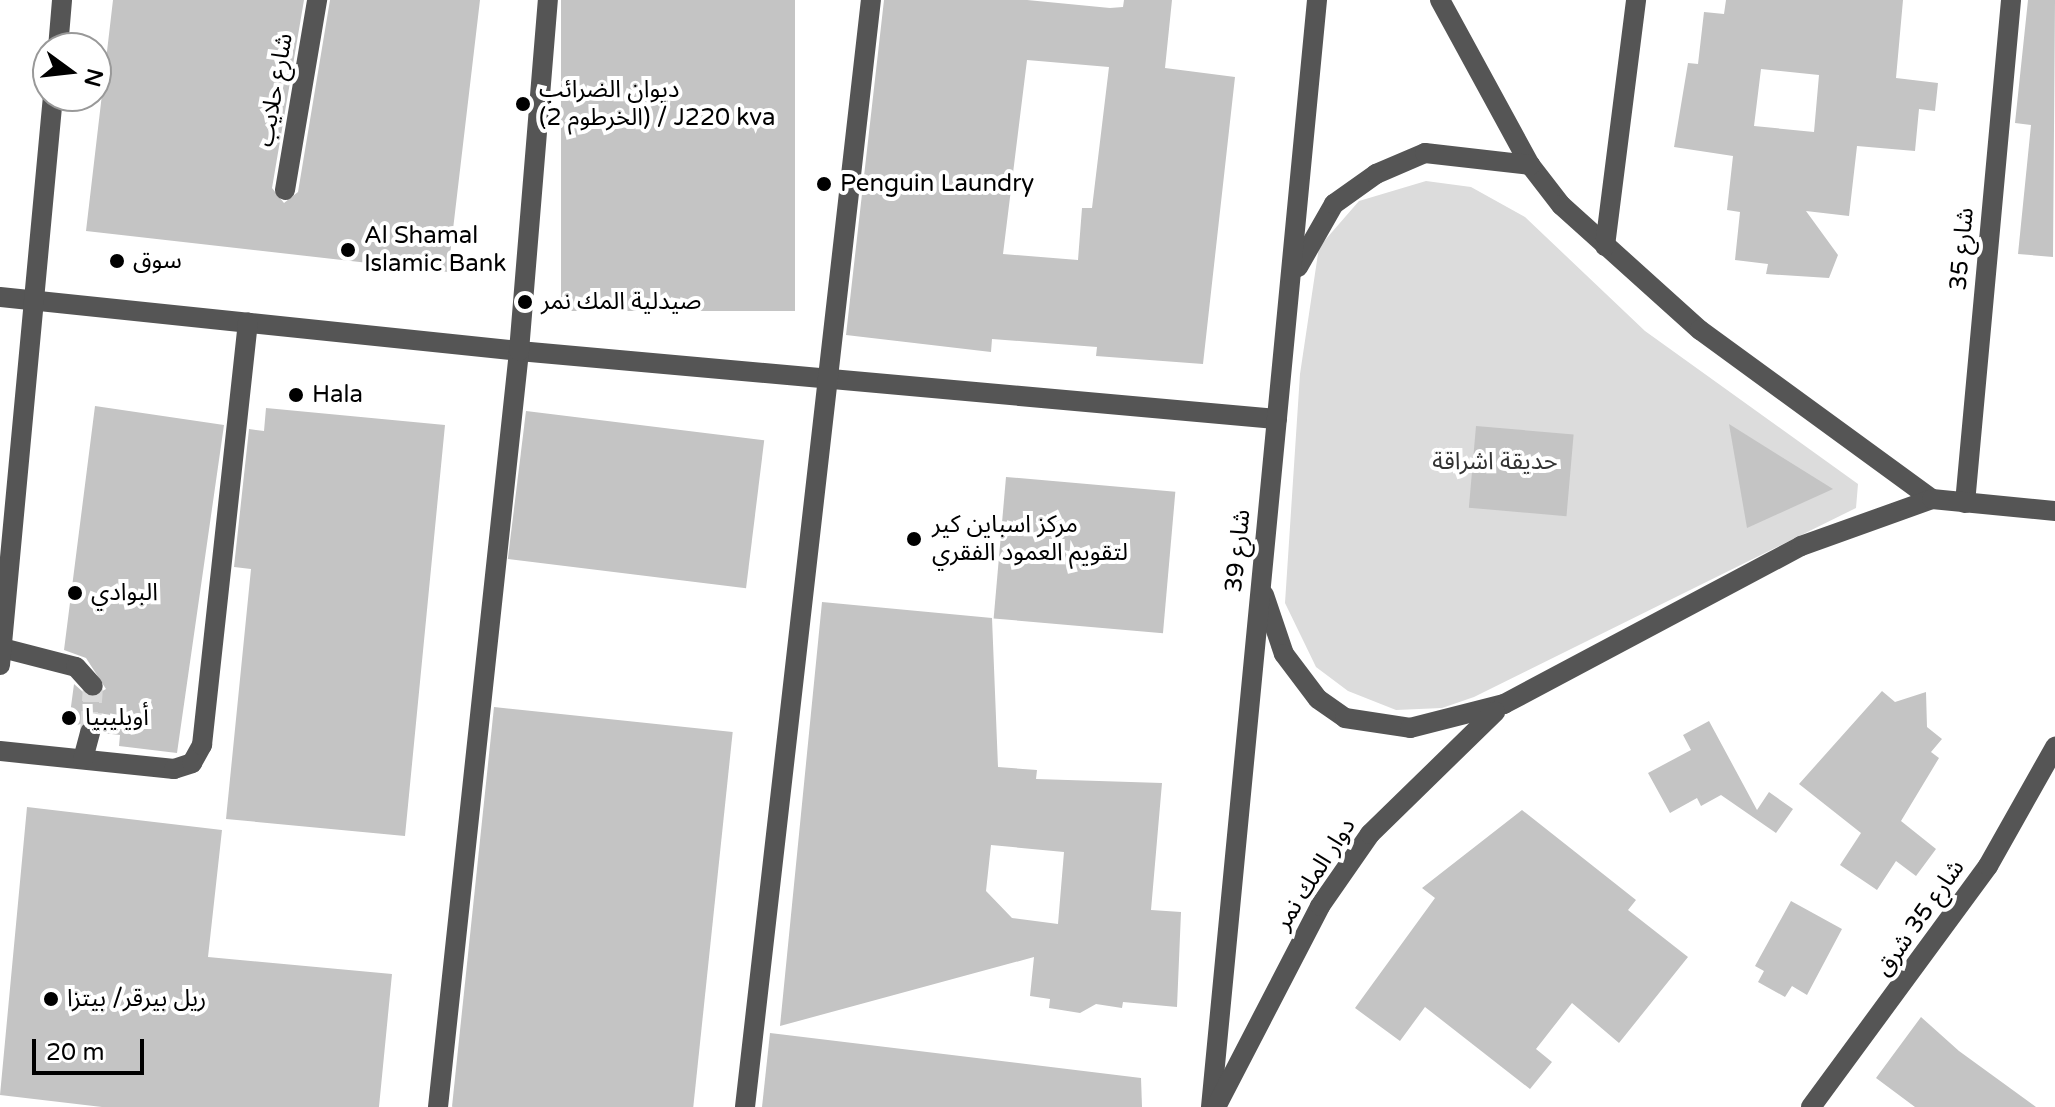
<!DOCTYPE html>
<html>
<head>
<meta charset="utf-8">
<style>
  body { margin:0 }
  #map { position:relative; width:2055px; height:1107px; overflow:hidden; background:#fff; font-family:"Varela Round","Noto Sans Arabic",sans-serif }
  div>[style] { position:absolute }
  .green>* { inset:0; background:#dcdcdc }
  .building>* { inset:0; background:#c4c4c4; transform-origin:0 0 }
  .minor-tunnel>* { height:20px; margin-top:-10px; transform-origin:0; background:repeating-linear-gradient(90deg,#d9d9d9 0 20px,transparent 0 30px) }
  .minor>* { height:20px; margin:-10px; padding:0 10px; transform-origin:10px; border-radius:10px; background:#555 }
  .dots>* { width:22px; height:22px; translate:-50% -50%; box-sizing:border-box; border:4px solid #fff; border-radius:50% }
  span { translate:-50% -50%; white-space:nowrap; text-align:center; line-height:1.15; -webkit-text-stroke:8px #fff; paint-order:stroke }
  .street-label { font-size:24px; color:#000 }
  .poi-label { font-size:24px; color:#000 }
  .left { translate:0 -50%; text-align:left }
  .park-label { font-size:24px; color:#333 }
  .north { position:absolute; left:32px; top:32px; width:80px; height:80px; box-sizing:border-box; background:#fff; border:2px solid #999; border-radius:50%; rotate:105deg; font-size:22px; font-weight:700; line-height:32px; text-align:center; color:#000 }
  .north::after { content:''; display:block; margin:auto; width:28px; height:36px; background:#000; clip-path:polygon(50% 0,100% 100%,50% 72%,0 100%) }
  .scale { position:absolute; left:32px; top:1039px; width:112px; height:36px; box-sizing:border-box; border:4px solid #000; border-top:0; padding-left:10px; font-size:24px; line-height:28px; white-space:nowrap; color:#000; -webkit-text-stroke:6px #fff; paint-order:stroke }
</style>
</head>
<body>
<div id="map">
  <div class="green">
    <i style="clip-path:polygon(1426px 181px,1471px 187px,1525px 217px,1645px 331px,1858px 484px,1856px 508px,1474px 697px,1442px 708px,1396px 710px,1348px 691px,1316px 667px,1285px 603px,1300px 374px,1319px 247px,1359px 201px)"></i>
  </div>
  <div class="building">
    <i style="clip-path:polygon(113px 0,304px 0,272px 188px,284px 203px,298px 192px,330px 0,480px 0,448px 272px,86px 231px)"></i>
    <i style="left:561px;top:0;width:234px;height:311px"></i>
    <i style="clip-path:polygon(evenodd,884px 0,1027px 0,1110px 8px,1123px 7px,1124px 0,1172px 0,1165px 68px,1235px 77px,1203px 364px,1096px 356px,1097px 347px,992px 339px,991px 352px,846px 335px,884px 0,1027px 60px,1109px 67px,1092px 208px,1082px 208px,1078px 260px,1003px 254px,1027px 60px)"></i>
    <i style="clip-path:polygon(evenodd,1726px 0,1903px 0,1896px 78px,1938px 83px,1935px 111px,1919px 109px,1915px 151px,1857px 146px,1849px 216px,1806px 211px,1838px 255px,1829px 278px,1766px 274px,1768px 264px,1735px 260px,1740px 212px,1727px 210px,1733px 156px,1674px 147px,1688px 63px,1698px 64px,1704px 12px,1724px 14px,1726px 0,1761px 69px,1819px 75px,1814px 132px,1754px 126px,1761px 69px)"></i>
    <i style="clip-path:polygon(2028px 0,2055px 0,2053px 257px,2018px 254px,2031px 125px,2015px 123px)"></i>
    <i style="clip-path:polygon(95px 406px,224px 425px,177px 753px,119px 746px,120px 735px,103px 733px,92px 719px,68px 729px,74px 684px,90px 698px,106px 689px,86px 658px,64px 650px)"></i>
    <i style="clip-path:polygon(266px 408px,445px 425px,405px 836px,226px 819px,251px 569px,234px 567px,249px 429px,264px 431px)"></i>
    <i style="left:526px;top:411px;width:240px;height:149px;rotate:7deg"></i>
    <i style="clip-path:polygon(1729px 424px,1833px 489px,1747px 528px)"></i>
    <i style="left:1476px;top:426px;width:98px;height:82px;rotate:5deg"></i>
    <i style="left:1006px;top:477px;width:170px;height:142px;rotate:5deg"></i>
    <i style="clip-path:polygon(evenodd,822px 602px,992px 618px,998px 767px,1037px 770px,1036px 779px,1162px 783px,1151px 910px,1181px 912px,1177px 1007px,1123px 1002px,1122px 1008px,1096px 1004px,1080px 1013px,1049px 1008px,1050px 999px,1030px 996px,1034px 957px,780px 1026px,822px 602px,991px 845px,1064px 852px,1058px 924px,1012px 918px,986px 891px,991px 845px)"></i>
    <i style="clip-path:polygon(1882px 691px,1895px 702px,1926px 692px,1927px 727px,1942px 739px,1931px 752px,1939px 758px,1901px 821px,1936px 849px,1916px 876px,1896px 861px,1877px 890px,1840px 865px,1861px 833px,1799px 784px)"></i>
    <i style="left:494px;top:707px;width:240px;height:402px;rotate:6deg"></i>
    <i style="clip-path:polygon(1709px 721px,1757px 810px,1769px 792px,1793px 809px,1776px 833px,1721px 795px,1701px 806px,1697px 798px,1670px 813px,1648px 773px,1691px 750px,1683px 735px)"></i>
    <i style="clip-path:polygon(27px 807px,222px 830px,208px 957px,392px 974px,379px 1107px,102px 1107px,0 1095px)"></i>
    <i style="clip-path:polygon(1522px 810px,1636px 900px,1628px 910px,1688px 957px,1619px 1043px,1572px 1003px,1536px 1049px,1552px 1062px,1530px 1089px,1425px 1007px,1400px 1041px,1355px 1008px,1435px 898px,1422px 888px)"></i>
    <i style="clip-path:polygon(1791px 901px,1842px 929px,1807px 995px,1792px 986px,1785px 997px,1758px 982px,1764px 971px,1755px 966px)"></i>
    <i style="clip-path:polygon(1921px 1017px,1959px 1051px,2036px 1107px,1915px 1107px,1876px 1078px)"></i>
    <i style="clip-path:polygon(770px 1033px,1141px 1078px,1142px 1107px,762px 1107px)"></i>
  </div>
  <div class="minor-tunnel">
    <i style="left:90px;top:732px;width:46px;rotate:-86.3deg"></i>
  </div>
  <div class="minor">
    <i style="left:1440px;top:0;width:188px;rotate:61.4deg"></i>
    <i style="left:1530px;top:165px;width:51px;rotate:52.2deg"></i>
    <i style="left:1561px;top:205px;width:187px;rotate:42deg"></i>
    <i style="left:1700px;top:330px;width:287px;rotate:36.1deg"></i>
    <i style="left:58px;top:48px;width:48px;rotate:-85.2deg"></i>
    <i style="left:285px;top:190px;width:193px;rotate:-80.4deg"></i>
    <i style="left:1605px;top:246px;width:248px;rotate:-82.8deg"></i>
    <i style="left:1298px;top:267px;width:73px;rotate:-60.3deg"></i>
    <i style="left:1334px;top:204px;width:52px;rotate:-35.5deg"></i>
    <i style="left:1376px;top:174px;width:53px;rotate:-23.2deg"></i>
    <i style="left:1425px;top:153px;width:106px;rotate:6.5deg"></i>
    <i style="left:0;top:297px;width:522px;rotate:5.94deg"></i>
    <i style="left:519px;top:351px;width:761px;rotate:5.13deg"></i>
    <i style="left:1965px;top:503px;width:505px;rotate:-84.77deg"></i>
    <i style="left:1264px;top:595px;width:62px;rotate:71.3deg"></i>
    <i style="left:1284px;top:654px;width:56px;rotate:52.9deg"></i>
    <i style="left:1318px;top:699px;width:33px;rotate:35deg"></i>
    <i style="left:1345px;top:718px;width:66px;rotate:8.7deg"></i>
    <i style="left:1410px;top:728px;width:97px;rotate:-14.3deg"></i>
    <i style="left:1504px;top:704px;width:336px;rotate:-28deg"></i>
    <i style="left:1801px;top:546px;width:139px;rotate:-19.7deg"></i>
    <i style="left:1932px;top:499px;width:124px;rotate:5.6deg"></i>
    <i style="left:2px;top:648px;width:76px;rotate:14.4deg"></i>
    <i style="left:76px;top:667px;width:25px;rotate:48deg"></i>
    <i style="left:0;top:665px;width:571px;rotate:-84.68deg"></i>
    <i style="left:0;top:751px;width:175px;rotate:5.9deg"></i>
    <i style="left:174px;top:769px;width:19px;rotate:-18deg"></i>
    <i style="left:192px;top:763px;width:21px;rotate:-61deg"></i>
    <i style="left:202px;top:745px;width:425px;rotate:-83.8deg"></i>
    <i style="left:83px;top:759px;width:28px;rotate:-75deg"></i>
    <i style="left:438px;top:1107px;width:760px;rotate:-83.88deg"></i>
    <i style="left:519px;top:351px;width:352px;rotate:-85.3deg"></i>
    <i style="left:745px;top:1107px;width:1114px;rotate:-83.51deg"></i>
    <i style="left:1211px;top:1107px;width:1112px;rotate:-84.53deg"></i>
    <i style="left:1216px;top:1107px;width:226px;rotate:-62.6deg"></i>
    <i style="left:1320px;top:906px;width:88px;rotate:-55.2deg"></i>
    <i style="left:1370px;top:834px;width:175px;rotate:-44.3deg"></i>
    <i style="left:1811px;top:1107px;width:299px;rotate:-53.7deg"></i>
    <i style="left:1988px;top:866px;width:137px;rotate:-60.6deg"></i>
  </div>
  <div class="dots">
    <i style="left:523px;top:104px;background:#000"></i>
    <i style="left:824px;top:184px;background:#000"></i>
    <i style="left:348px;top:250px;background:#000"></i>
    <i style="left:117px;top:261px;background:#000"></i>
    <i style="left:525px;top:302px;background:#000"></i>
    <i style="left:296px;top:395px;background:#000"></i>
    <i style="left:914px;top:539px;background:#000"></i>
    <i style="left:75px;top:593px;background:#000"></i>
    <i style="left:69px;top:718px;background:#000"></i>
    <i style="left:51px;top:999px;background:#000"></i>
  </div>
  <div class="street-label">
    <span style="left:275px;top:90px;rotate:-80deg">شارع حلايب</span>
    <span style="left:1962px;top:249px;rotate:-85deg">شارع 35</span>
    <span style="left:1238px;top:551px;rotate:-84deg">شارع 39</span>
    <span style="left:1315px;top:874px;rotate:-57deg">دوار المك نمر</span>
    <span style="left:1920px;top:918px;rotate:-55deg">شارع 35 شرق</span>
  </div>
  <div class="poi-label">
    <span class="left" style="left:539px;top:104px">ديوان الضرائب<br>(الخرطوم 2) / J220 kva</span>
    <span class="left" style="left:840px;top:184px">Penguin Laundry</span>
    <span class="left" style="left:364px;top:250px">Al Shamal<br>Islamic Bank</span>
    <span class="left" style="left:133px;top:261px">سوق</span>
    <span class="left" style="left:541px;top:302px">صيدلية المك نمر</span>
    <span class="left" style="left:312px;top:395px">Hala</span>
    <span class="left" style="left:932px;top:539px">مركز اسباين كير<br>لتقويم العمود الفقري</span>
    <span class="left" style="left:91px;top:593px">البوادي</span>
    <span class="left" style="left:85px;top:718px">أويليبيا</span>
    <span class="left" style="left:67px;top:999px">ريل بيرقر/ بيتزا</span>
  </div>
  <div class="park-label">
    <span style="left:1495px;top:462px">حديقة اشراقة</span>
  </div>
  <div class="north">N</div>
  <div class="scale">20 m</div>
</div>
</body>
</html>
